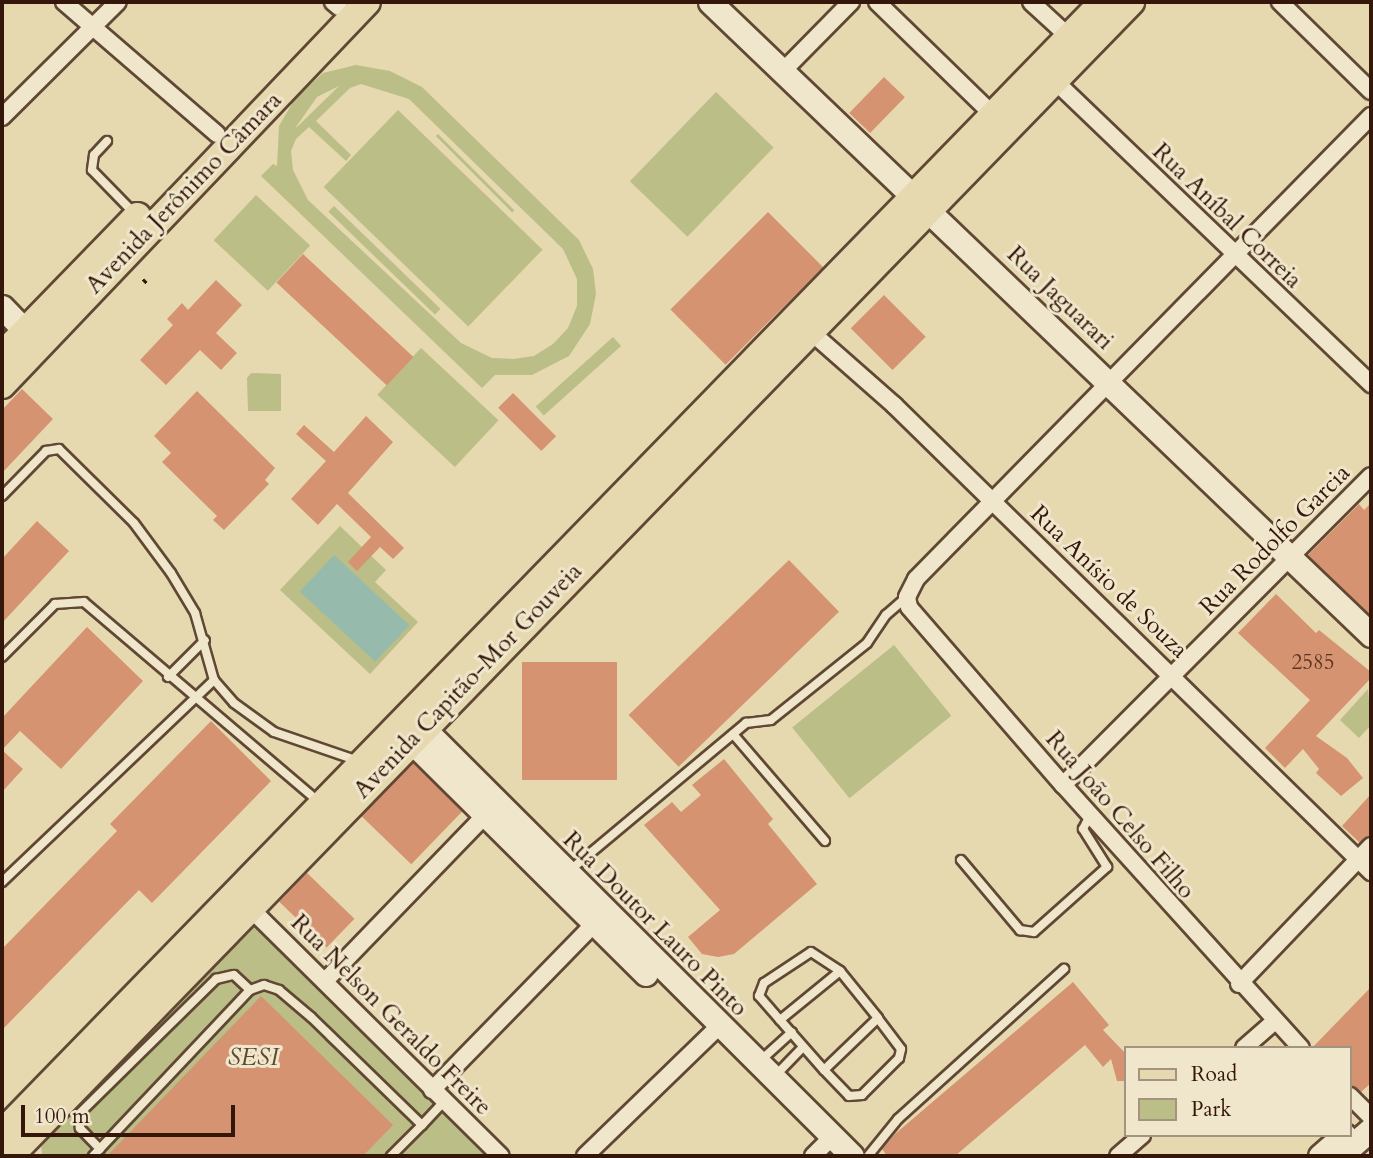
<!DOCTYPE html>
<html>
<head>
<meta charset="utf-8">
<style>
  body { margin:0 }
  #map { position:relative; width:1373px; height:1158px; overflow:hidden; background:#e6d9b0; font-family:Cardo,serif }
  div>[style] { position:absolute }
  .green>* { inset:0; background:#bbbe87; transform-origin:0 0 }
  .water>* { inset:0; background:#96baac; transform-origin:0 0 }
  .building>* { inset:0; background:#d69371; transform-origin:0 0 }
  .path>* { height:2.5px; margin-top:-1.25px; transform-origin:0; background:repeating-linear-gradient(90deg,#34170a 0 5px,transparent 0 8.5px) }
  .roads { filter:drop-shadow(2px 0 #604834) drop-shadow(-2px 0 #604834) drop-shadow(0 2px #604834) drop-shadow(0 -2px #604834) }
  .lane>* { height:8px; margin:-4px; padding:0 4px; transform-origin:4px; border-radius:4px; background:#efe6cc }
  .street>* { height:16px; margin:-8px; padding:0 8px; transform-origin:8px; border-radius:8px; background:#efe6cc }
  .secondary>* { height:23px; margin:-11.5px; padding:0 11.5px; transform-origin:11.5px; border-radius:11.5px; background:#efe6cc }
  .primary>* { height:26px; margin:-13px; padding:0 13px; transform-origin:13px; border-radius:13px; background:#e6d9b0 }
  span { translate:-50% -50%; white-space:nowrap; text-align:center; line-height:1.15; -webkit-text-stroke:6px #efe6cc; paint-order:stroke }
  .number-label { font-size:21px; color:#5c3624 }
  .number-label span { -webkit-text-stroke-width:0 }
  .street-label { font-size:24px; color:#34170a }
  .park-label { font-size:24px; color:#5c4930; font-style:italic }
  .frame { position:absolute; inset:0; border:4px solid #34170a; pointer-events:none }
  .legend { position:absolute; left:1124px; top:1046px; width:228px; height:91px; box-sizing:border-box; background:#efe6cc; border:2px solid #a4937e; margin:0; padding:9px 12px; list-style:none; font-size:21px; color:#34170a }
  .legend li { display:flex; align-items:center; gap:14px; height:35px }
  .legend b { width:35px; border:2px solid #a4937e }
  .scale { position:absolute; left:21px; top:1105px; width:214px; height:32px; box-sizing:border-box; border:4px solid #34170a; border-top:0; padding-left:9px; font-size:21px; line-height:24px; white-space:nowrap; color:#34170a; -webkit-text-stroke:5px #efe6cc; paint-order:stroke }
</style>
</head>
<body>
<div id="map">
  <div class="green">
    <i style="clip-path:polygon(evenodd,356px 65px,390px 71px,422px 87px,579px 240px,593px 269px,596px 294px,590px 324px,569px 356px,532px 375px,495px 375px,482px 388px,261px 176px,273px 164px,277px 166px,279px 126px,296px 97px,323px 73px,356px 65px,361px 84px,409px 99px,563px 249px,577px 279px,577px 306px,568px 328px,553px 344px,534px 356px,513px 359px,492px 358px,461px 343px,308px 200px,293px 170px,291px 151px,296px 139px,309px 127px,346px 161px,351px 155px,316px 121px,350px 88px,361px 84px,356px 65px,339px 86px,297px 127px,296px 127px,317px 97px,339px 86px)"></i>
    <i style="left:716px;top:92px;width:80px;height:124px;rotate:44deg"></i>
    <i style="left:398px;top:110px;width:201px;height:107px;rotate:44deg"></i>
    <i style="left:438px;top:134px;width:108px;height:3px;rotate:45deg"></i>
    <i style="left:256px;top:195px;width:74px;height:62px;rotate:43deg"></i>
    <i style="left:334px;top:206px;width:148px;height:8px;rotate:44deg"></i>
    <i style="left:613px;top:337px;width:12px;height:104px;rotate:48deg"></i>
    <i style="left:421px;top:348px;width:106px;height:64px;rotate:43deg"></i>
    <i style="clip-path:polygon(251px 373px,281px 374px,281px 411px,248px 411px,247px 378px)"></i>
    <i style="clip-path:polygon(340px 526px,386px 570px,375px 582px,418px 622px,370px 674px,280px 590px)"></i>
    <i style="left:894px;top:645px;width:91px;height:131px;rotate:51deg"></i>
    <i style="clip-path:polygon(1368px 689px,1371px 725px,1359px 738px,1340px 720px)"></i>
    <i style="clip-path:polygon(250px 920px,431px 1097px,491px 1156px,42px 1156px,41px 1140px)"></i>
  </div>
  <div class="water">
    <i style="left:334px;top:555px;width:103px;height:50px;rotate:43deg"></i>
  </div>
  <div class="building">
    <i style="left:884px;top:77px;width:29px;height:50px;rotate:44deg"></i>
    <i style="left:768px;top:212px;width:78px;height:138px;rotate:45deg"></i>
    <i style="left:303px;top:254px;width:151px;height:39px;rotate:43deg"></i>
    <i style="clip-path:polygon(216px 280px,242px 305px,216px 333px,237px 353px,221px 370px,200px 350px,166px 385px,140px 360px,173px 325px,167px 319px,182px 303px,188px 310px)"></i>
    <i style="left:884px;top:295px;width:59px;height:47px;rotate:45deg"></i>
    <i style="clip-path:polygon(22px 389px,53px 419px,2px 473px,2px 410px)"></i>
    <i style="clip-path:polygon(197px 391px,275px 468px,265px 480px,269px 484px,224px 530px,213px 520px,217px 516px,162px 462px,171px 453px,154px 436px)"></i>
    <i style="left:513px;top:393px;width:61px;height:21px;rotate:45deg"></i>
    <i style="clip-path:polygon(366px 416px,393px 442px,348px 493px,404px 548px,393px 559px,380px 547px,357px 571px,348px 562px,371px 537px,337px 504px,318px 525px,291px 499px,326px 461px,296px 434px,304px 425px,334px 452px)"></i>
    <i style="clip-path:polygon(1371px 503px,1371px 616px,1308px 555px,1359px 504px,1364px 510px)"></i>
    <i style="clip-path:polygon(37px 521px,69px 551px,2px 623px,2px 559px)"></i>
    <i style="left:789px;top:560px;width:72px;height:223px;rotate:46deg"></i>
    <i style="clip-path:polygon(1276px 594px,1316px 633px,1319px 630px,1371px 672px,1371px 678px,1316px 736px,1347px 758px,1363px 778px,1341px 796px,1316px 773px,1319px 769px,1303px 749px,1285px 768px,1265px 748px,1310px 700px,1238px 633px)"></i>
    <i style="clip-path:polygon(87px 627px,143px 681px,61px 769px,20px 731px,2px 750px,23px 769px,2px 792px,2px 718px)"></i>
    <i style="left:617px;top:662px;width:118px;height:95px;rotate:90deg"></i>
    <i style="clip-path:polygon(211px 721px,271px 781px,152px 903px,139px 890px,2px 1030px,2px 949px,117px 831px,110px 824px)"></i>
    <i style="clip-path:polygon(724px 759px,773px 819px,768px 824px,817px 884px,734px 954px,718px 957px,702px 954px,688px 937px,720px 910px,644px 825px,672px 802px,681px 812px,701px 795px,692px 785px)"></i>
    <i style="left:413px;top:763px;width:69px;height:74px;rotate:44deg"></i>
    <i style="clip-path:polygon(1371px 794px,1371px 835px,1360px 843px,1342px 826px)"></i>
    <i style="left:307px;top:873px;width:66px;height:40px;rotate:44deg"></i>
    <i style="clip-path:polygon(1073px 982px,1109px 1025px,1103px 1030px,1126px 1054px,1126px 1081px,1117px 1081px,1111px 1059px,1103px 1067px,1085px 1045px,955px 1156px,887px 1156px,882px 1149px,895px 1134px)"></i>
    <i style="clip-path:polygon(1371px 987px,1371px 1083px,1361px 1092px,1350px 1085px,1350px 1048px,1312px 1048px)"></i>
    <i style="clip-path:polygon(261px 996px,393px 1125px,363px 1156px,107px 1156px)"></i>
  </div>
  <div class="path">
    <i style="left:143px;top:279px;width:8px;rotate:45deg"></i>
  </div>
  <div class="roads">
    <div class="lane">
      <i style="left:107px;top:141px;width:19px;rotate:133deg"></i>
      <i style="left:94px;top:155px;width:15px;rotate:98deg"></i>
      <i style="left:92px;top:170px;width:62px;rotate:45.7deg"></i>
      <i style="left:2px;top:496px;width:63px;rotate:-45.6deg"></i>
      <i style="left:46px;top:451px;width:13px;rotate:-9deg"></i>
      <i style="left:59px;top:449px;width:105px;rotate:44.6deg"></i>
      <i style="left:134px;top:523px;width:62px;rotate:53.5deg"></i>
      <i style="left:171px;top:573px;width:47px;rotate:59deg"></i>
      <i style="left:195px;top:613px;width:70px;rotate:74.2deg"></i>
      <i style="left:214px;top:680px;width:30px;rotate:49deg"></i>
      <i style="left:234px;top:703px;width:49px;rotate:35.9deg"></i>
      <i style="left:274px;top:732px;width:87px;rotate:18.9deg"></i>
      <i style="left:2px;top:657px;width:75px;rotate:-45deg"></i>
      <i style="left:55px;top:604px;width:29px;rotate:-4deg"></i>
      <i style="left:84px;top:602px;width:309px;rotate:40.4deg"></i>
      <i style="left:168px;top:677px;width:52px;rotate:-45deg"></i>
      <i style="left:733px;top:734px;width:141px;rotate:49.3deg"></i>
      <i style="left:961px;top:860px;width:92px;rotate:49.9deg"></i>
      <i style="left:1020px;top:930px;width:14px;rotate:8deg"></i>
      <i style="left:1034px;top:932px;width:98px;rotate:-41.7deg"></i>
      <i style="left:1107px;top:867px;width:45px;rotate:-122.3deg"></i>
      <i style="left:1083px;top:829px;width:16px;rotate:-63deg"></i>
      <i style="left:569px;top:871px;width:231px;rotate:-39.9deg"></i>
      <i style="left:746px;top:723px;width:25px;rotate:-7deg"></i>
      <i style="left:771px;top:720px;width:123px;rotate:-38.7deg"></i>
      <i style="left:867px;top:643px;width:34px;rotate:-56deg"></i>
      <i style="left:886px;top:615px;width:28px;rotate:-41deg"></i>
      <i style="left:2px;top:882px;width:293px;rotate:-43.6deg"></i>
      <i style="left:840px;top:971px;width:60px;rotate:51deg"></i>
      <i style="left:878px;top:1018px;width:75px;rotate:136.1deg"></i>
      <i style="left:824px;top:1070px;width:67px;rotate:-131.3deg"></i>
      <i style="left:780px;top:1020px;width:77px;rotate:-39.2deg"></i>
      <i style="left:780px;top:1020px;width:32px;rotate:-131deg"></i>
      <i style="left:759px;top:996px;width:14px;rotate:-69deg"></i>
      <i style="left:764px;top:983px;width:56px;rotate:-33.4deg"></i>
      <i style="left:811px;top:952px;width:35px;rotate:33deg"></i>
      <i style="left:760px;top:1061px;width:43px;rotate:-42.2deg"></i>
      <i style="left:824px;top:1070px;width:36px;rotate:46deg"></i>
      <i style="left:849px;top:1096px;width:13px;rotate:-4deg"></i>
      <i style="left:862px;top:1095px;width:52px;rotate:-45deg"></i>
      <i style="left:899px;top:1058px;width:9px;rotate:-77deg"></i>
      <i style="left:901px;top:1049px;width:39px;rotate:-127deg"></i>
      <i style="left:775px;top:1076px;width:39px;rotate:-46deg"></i>
      <i style="left:422px;top:1125px;width:33px;rotate:-47deg"></i>
      <i style="left:100px;top:1149px;width:29px;rotate:-134deg"></i>
      <i style="left:80px;top:1128px;width:13px;rotate:-99deg"></i>
      <i style="left:78px;top:1115px;width:194px;rotate:-44.6deg"></i>
      <i style="left:216px;top:979px;width:18px;rotate:-13deg"></i>
      <i style="left:234px;top:975px;width:22px;rotate:43deg"></i>
      <i style="left:93px;top:1156px;width:228px;rotate:-46.6deg"></i>
      <i style="left:250px;top:990px;width:15px;rotate:-20deg"></i>
      <i style="left:264px;top:985px;width:16px;rotate:18deg"></i>
      <i style="left:279px;top:990px;width:42px;rotate:40.2deg"></i>
      <i style="left:311px;top:1017px;width:155px;rotate:44.2deg"></i>
      <i style="left:422px;top:1125px;width:44px;rotate:135deg"></i>
      <i style="left:868px;top:1156px;width:48px;rotate:-51deg"></i>
      <i style="left:898px;top:1119px;width:224px;rotate:-42.1deg"></i>
    </div>
    <div class="street">
      <i style="left:64px;top:2px;width:202px;rotate:40.8deg"></i>
      <i style="left:333px;top:2px;width:8px;rotate:40deg"></i>
      <i style="left:877px;top:2px;width:162px;rotate:44.2deg"></i>
      <i style="left:1031px;top:2px;width:52px;rotate:42.6deg"></i>
      <i style="left:1280px;top:2px;width:127px;rotate:44.4deg"></i>
      <i style="left:783px;top:71px;width:97px;rotate:-45.4deg"></i>
      <i style="left:1053px;top:79px;width:441px;rotate:43.8deg"></i>
      <i style="left:2px;top:117px;width:163px;rotate:-44.8deg"></i>
      <i style="left:810px;top:331px;width:112px;rotate:41.4deg"></i>
      <i style="left:894px;top:405px;width:668px;rotate:44.39deg"></i>
      <i style="left:1063px;top:785px;width:436px;rotate:-45.1deg"></i>
      <i style="left:249px;top:907px;width:354px;rotate:44.7deg"></i>
      <i style="left:325px;top:981px;width:240px;rotate:-46deg"></i>
      <i style="left:1239px;top:984px;width:191px;rotate:-46.3deg"></i>
      <i style="left:1244px;top:1048px;width:41px;rotate:-41.1deg"></i>
      <i style="left:1301px;top:1048px;width:355px;rotate:-132.1deg"></i>
      <i style="left:1063px;top:785px;width:235px;rotate:-130.9deg"></i>
      <i style="left:909px;top:607px;width:10px;rotate:-101deg"></i>
      <i style="left:907px;top:597px;width:20px;rotate:-63deg"></i>
      <i style="left:916px;top:579px;width:649px;rotate:-45.5deg"></i>
      <i style="left:432px;top:1090px;width:243px;rotate:-45.7deg"></i>
      <i style="left:1350px;top:1096px;width:30px;rotate:45deg"></i>
      <i style="left:585px;top:1156px;width:188px;rotate:-44.1deg"></i>
      <i style="left:813px;top:1156px;width:27px;rotate:-45deg"></i>
      <i style="left:1118px;top:1156px;width:32px;rotate:-41deg"></i>
    </div>
    <div class="secondary">
      <i style="left:710px;top:2px;width:915px;rotate:43.76deg"></i>
      <i style="left:2px;top:307px;width:33px;rotate:46deg"></i>
      <i style="left:422px;top:727px;width:607px;rotate:44.93deg"></i>
      <i style="left:410px;top:740px;width:332px;rotate:44.8deg"></i>
      <i style="left:1320px;top:1156px;width:32px;rotate:-41deg"></i>
      <i style="left:1340px;top:1156px;width:41px;rotate:-41.1deg"></i>
    </div>
    <div class="primary">
      <i style="left:2px;top:355px;width:194px;rotate:-45.8deg"></i>
      <i style="left:2px;top:385px;width:529px;rotate:-46.38deg"></i>
      <i style="left:2px;top:1133px;width:1578px;rotate:-45.77deg"></i>
      <i style="left:10px;top:1156px;width:1609px;rotate:-45.83deg"></i>
    </div>
  </div>
  <div class="number-label">
    <span style="left:1313px;top:663px">2585</span>
  </div>
  <div class="street-label">
    <span style="left:184px;top:193px;rotate:-46deg">Avenida Jerônimo Câmara</span>
    <span style="left:1227px;top:216px;rotate:44deg">Rua Aníbal Correia</span>
    <span style="left:1060px;top:298px;rotate:44deg">Rua Jaguarari</span>
    <span style="left:1275px;top:540px;rotate:-45deg">Rua Rodolfo Garcia</span>
    <span style="left:1109px;top:582px;rotate:44deg">Rua Anísio de Souza</span>
    <span style="left:468px;top:681px;rotate:-46deg">Avenida Capitão-Mor Gouveia</span>
    <span style="left:1120px;top:815px;rotate:49deg">Rua João Celso Filho</span>
    <span style="left:655px;top:924px;rotate:45deg">Rua Doutor Lauro Pinto</span>
    <span style="left:391px;top:1015px;rotate:45deg">Rua Nelson Geraldo Freire</span>
  </div>
  <div class="park-label">
    <span style="left:253px;top:1058px">SESI</span>
  </div>
  <div class="frame"></div>
  <ul class="legend">
  <li><b style="height:9px;background:#e6d9b0"></b>Road</li>
  <li><b style="height:19px;background:#bbbe87"></b>Park</li>
  </ul>
  <div class="scale">100 m</div>
</div>
</body>
</html>
